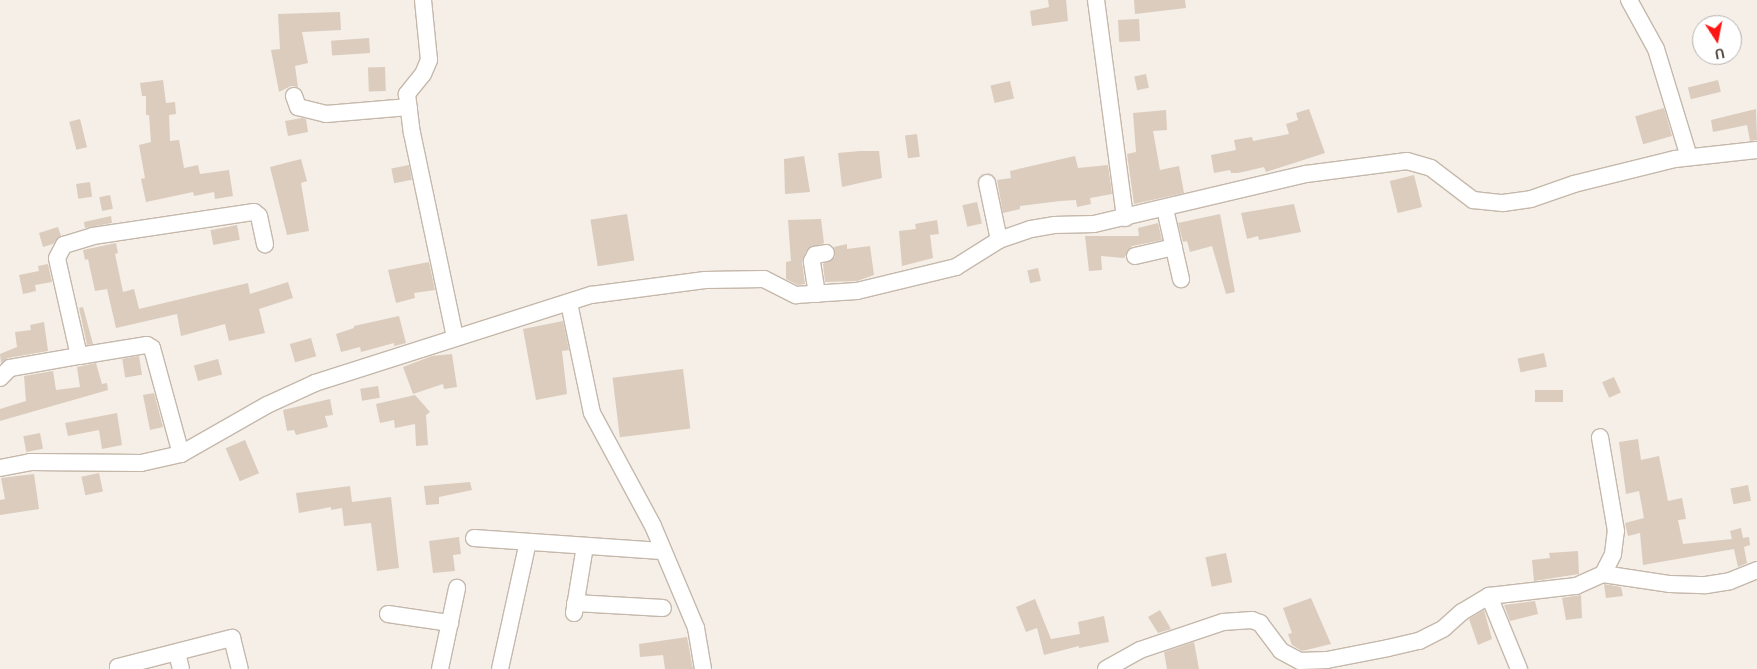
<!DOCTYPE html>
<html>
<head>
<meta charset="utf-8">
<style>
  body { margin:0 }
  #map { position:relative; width:1757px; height:669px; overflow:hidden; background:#f5efe7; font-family:"Space Grotesk",sans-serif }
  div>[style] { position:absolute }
  .building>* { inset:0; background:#dbccbe; transform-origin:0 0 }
  .roads { filter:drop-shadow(1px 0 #c5b8ab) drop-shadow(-1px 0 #c5b8ab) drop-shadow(0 1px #c5b8ab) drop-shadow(0 -1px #c5b8ab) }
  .minor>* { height:16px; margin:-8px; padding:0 8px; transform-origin:8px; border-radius:8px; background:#fff }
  span { translate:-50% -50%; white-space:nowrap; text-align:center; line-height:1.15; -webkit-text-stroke:4.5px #fff; paint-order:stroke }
  .north { position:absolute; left:1692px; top:15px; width:50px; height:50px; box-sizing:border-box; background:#fff; border:1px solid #b6b2ae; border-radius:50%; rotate:169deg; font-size:14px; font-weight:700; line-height:20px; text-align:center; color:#493e35 }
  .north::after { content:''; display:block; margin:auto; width:18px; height:22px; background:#ff1614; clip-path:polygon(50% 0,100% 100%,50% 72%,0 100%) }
</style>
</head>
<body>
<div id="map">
  <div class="building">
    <i style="clip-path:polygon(1048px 0,1066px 0,1068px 21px,1032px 26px,1030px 11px,1049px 7px)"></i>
    <i style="clip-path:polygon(1134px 0,1185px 0,1186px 8px,1135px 14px)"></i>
    <i style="clip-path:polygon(340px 12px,341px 30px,302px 32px,308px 63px,295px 66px,298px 87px,291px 86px,279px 92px,271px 50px,280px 49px,278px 14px)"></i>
    <i style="left:1139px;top:19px;width:22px;height:21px;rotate:87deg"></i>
    <i style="left:369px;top:38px;width:15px;height:38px;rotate:86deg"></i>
    <i style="left:385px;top:67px;width:24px;height:17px;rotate:88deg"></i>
    <i style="left:1146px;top:74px;width:14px;height:12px;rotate:78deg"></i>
    <i style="clip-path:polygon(163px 80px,166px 103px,175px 102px,176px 114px,169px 115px,170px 141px,179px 140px,184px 168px,198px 165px,200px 174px,229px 170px,233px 196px,215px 199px,214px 192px,194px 196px,193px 192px,146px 202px,141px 179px,145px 178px,139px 145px,151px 142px,149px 115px,146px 115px,146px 96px,142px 96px,140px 83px)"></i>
    <i style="left:1718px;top:80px;width:12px;height:31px;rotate:76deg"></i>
    <i style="left:1010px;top:81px;width:18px;height:20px;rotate:77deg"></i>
    <i style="left:1664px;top:108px;width:29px;height:30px;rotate:74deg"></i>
    <i style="clip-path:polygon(1309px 109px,1325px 153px,1266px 172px,1264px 167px,1238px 173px,1231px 173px,1230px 170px,1214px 173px,1211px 155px,1236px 150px,1234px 140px,1252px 137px,1253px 141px,1289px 134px,1286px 124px,1298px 120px,1296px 113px)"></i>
    <i style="clip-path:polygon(1756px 109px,1757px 140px,1750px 141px,1747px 125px,1713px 132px,1711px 120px)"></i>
    <i style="clip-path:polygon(1166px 110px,1167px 130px,1153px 131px,1160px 170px,1179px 166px,1184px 193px,1134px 204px,1127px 154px,1136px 152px,1133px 113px)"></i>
    <i style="clip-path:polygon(302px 118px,306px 119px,308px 132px,288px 136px,285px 121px)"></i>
    <i style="left:80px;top:119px;width:29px;height:11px;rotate:76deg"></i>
    <i style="left:917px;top:134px;width:23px;height:12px;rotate:83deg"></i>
    <i style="clip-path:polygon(860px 151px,879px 151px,882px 178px,842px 187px,838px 153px)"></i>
    <i style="clip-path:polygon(804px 156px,810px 192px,785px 194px,784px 159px)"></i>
    <i style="clip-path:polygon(1075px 156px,1078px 168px,1108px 165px,1112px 194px,1090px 198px,1091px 204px,1077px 207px,1076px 200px,1060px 201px,1020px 206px,1020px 209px,1003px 213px,997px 180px,1011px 178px,1010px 171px)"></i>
    <i style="clip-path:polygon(301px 159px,307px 181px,301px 183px,309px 231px,287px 235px,270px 167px)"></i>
    <i style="left:409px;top:165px;width:15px;height:18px;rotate:79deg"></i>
    <i style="left:1414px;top:175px;width:33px;height:25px;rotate:76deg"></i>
    <i style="left:90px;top:182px;width:15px;height:14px;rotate:82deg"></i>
    <i style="left:110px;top:195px;width:14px;height:11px;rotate:78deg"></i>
    <i style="left:977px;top:202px;width:22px;height:15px;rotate:77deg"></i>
    <i style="clip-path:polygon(1294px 204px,1301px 232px,1259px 240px,1258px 236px,1247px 239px,1241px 213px)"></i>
    <i style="left:627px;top:214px;width:47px;height:37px;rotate:81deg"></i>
    <i style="clip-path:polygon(1220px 214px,1235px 292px,1226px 294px,1212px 246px,1190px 252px,1187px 241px,1183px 242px,1178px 223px)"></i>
    <i style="clip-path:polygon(111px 216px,112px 223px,85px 228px,84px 222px)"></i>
    <i style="clip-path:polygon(821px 219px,824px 243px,806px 251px,802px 262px,805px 284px,798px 285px,786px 279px,786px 262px,791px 261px,788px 220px)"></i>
    <i style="clip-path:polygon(937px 220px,939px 234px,930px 235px,933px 258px,902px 266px,899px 231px,916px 229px,915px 224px)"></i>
    <i style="clip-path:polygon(1158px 223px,1162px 240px,1132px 246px,1124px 258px,1101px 256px,1102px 270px,1089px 271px,1085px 236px,1139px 236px,1138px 228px)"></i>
    <i style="left:237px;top:225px;width:15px;height:27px;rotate:79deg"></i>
    <i style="clip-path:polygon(58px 227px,61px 236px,53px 244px,43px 247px,39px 233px)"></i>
    <i style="clip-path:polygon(116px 243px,118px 253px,115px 254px,123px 292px,134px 289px,139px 309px,248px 283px,250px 294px,288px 282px,293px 298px,259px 309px,265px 333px,229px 341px,225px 324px,181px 336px,177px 314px,116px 328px,107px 289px,95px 291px,88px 259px,85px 260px,83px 250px)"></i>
    <i style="clip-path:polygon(847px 244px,847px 249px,870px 246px,874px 275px,857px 281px,825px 282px,823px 264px,835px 257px,834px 247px)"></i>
    <i style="clip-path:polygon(429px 262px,435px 290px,414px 293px,415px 298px,396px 303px,388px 270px)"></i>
    <i style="clip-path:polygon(48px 264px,52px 282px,35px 285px,36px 291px,23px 294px,19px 275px,39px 271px,38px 266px)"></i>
    <i style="left:1038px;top:268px;width:13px;height:11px;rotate:77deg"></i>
    <i style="clip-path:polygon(83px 307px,93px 344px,87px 345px,79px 308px)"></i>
    <i style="clip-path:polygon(399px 316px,406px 343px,394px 346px,394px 343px,361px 352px,360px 347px,341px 352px,336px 334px,354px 328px,354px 326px)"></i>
    <i style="clip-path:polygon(563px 321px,569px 350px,562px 351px,567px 394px,536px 400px,523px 329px)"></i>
    <i style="clip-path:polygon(44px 322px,48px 351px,8px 358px,1px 363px,0 354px,17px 347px,15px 332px,31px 330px,30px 325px)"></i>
    <i style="left:311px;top:338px;width:19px;height:22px;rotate:74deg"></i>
    <i style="left:1544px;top:353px;width:14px;height:27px;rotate:78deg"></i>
    <i style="clip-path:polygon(452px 354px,457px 387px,444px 389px,443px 384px,413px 394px,403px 367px,432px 356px)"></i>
    <i style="left:139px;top:356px;width:19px;height:17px;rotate:81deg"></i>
    <i style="left:218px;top:359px;width:16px;height:25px;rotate:75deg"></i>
    <i style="clip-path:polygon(96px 363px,102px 384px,107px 383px,108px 390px,0 421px,0 409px,26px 401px,24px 376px,53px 371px,56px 390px,80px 387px,77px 367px)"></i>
    <i style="left:683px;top:369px;width:60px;height:71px;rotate:83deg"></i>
    <i style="left:1614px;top:377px;width:17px;height:13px;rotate:66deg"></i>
    <i style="left:378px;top:386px;width:12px;height:18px;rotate:81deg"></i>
    <i style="left:1563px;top:390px;width:12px;height:28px;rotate:90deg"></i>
    <i style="clip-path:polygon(154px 393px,163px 427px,150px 430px,143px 395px)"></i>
    <i style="clip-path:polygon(415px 395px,430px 412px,426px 415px,428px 445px,416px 446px,415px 424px,395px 428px,394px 420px,380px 423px,376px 404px)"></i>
    <i style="clip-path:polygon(330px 399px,333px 415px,325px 416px,328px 427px,296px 435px,294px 430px,287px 431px,283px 410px)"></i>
    <i style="clip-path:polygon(117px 413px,122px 445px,102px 449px,99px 430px,68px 436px,65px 423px)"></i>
    <i style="left:40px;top:433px;width:16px;height:17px;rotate:79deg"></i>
    <i style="clip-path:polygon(1638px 439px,1641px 460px,1659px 456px,1668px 501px,1682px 498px,1686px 519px,1678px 520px,1683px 544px,1732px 539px,1730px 531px,1741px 528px,1743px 538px,1749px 537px,1750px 545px,1744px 547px,1747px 563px,1738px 567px,1734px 549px,1643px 565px,1640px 533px,1628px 536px,1626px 528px,1625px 523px,1644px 518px,1639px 491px,1626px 494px,1619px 442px)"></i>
    <i style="left:245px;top:440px;width:36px;height:21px;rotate:67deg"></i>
    <i style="left:99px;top:473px;width:19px;height:18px;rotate:78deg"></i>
    <i style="clip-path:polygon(34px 474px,39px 509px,0 515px,0 500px,5px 499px,1px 478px)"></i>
    <i style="clip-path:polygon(470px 482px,472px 490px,439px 497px,439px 504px,426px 505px,424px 486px)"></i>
    <i style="left:1748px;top:485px;width:16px;height:18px;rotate:79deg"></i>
    <i style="clip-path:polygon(350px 486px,352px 502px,391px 497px,399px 568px,377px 571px,371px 523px,344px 526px,342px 508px,331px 510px,331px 507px,299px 513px,296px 493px)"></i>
    <i style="clip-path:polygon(459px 537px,461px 554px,453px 555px,455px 571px,433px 573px,429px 541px)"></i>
    <i style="clip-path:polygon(1578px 551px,1579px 574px,1534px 581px,1532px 560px,1550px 558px,1549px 553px)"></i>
    <i style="left:1226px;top:553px;width:30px;height:21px;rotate:78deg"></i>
    <i style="clip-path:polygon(1604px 584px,1621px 587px,1623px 596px,1606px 598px)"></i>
    <i style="clip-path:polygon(1581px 595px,1582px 618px,1566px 620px,1562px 598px)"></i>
    <i style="clip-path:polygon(1311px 598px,1331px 644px,1302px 651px,1292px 645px,1288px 634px,1292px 633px,1283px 608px)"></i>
    <i style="clip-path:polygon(1035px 599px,1051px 639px,1080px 634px,1078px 622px,1104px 616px,1109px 642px,1079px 648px,1079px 646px,1044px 655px,1037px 628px,1026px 632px,1016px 607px)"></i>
    <i style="clip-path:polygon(1535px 601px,1538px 614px,1510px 621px,1504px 605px)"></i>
    <i style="clip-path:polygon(1160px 610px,1171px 629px,1158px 633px,1148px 617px)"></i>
    <i style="clip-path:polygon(1484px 610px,1492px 639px,1478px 645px,1469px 619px)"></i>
    <i style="clip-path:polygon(687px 637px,693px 669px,665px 669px,663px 655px,640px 657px,639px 644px)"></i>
    <i style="clip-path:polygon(1194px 642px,1199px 669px,1167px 669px,1164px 652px)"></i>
  </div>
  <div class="roads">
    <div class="minor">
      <i style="left:423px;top:0;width:60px;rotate:84.3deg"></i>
      <i style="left:429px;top:60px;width:15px;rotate:113deg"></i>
      <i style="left:423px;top:74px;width:26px;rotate:129deg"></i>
      <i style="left:407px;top:94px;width:39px;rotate:83deg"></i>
      <i style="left:412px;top:133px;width:208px;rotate:78.1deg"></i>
      <i style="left:1096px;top:0;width:220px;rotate:82.4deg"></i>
      <i style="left:1629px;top:0;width:56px;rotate:61.1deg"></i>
      <i style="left:1656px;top:49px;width:113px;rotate:73deg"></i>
      <i style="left:294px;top:96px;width:12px;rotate:70deg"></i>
      <i style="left:298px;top:107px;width:29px;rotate:14deg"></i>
      <i style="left:326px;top:114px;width:83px;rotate:-4.8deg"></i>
      <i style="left:987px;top:183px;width:58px;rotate:78.1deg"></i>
      <i style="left:1165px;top:209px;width:72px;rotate:77.1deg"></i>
      <i style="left:1135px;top:256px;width:40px;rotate:-13deg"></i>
      <i style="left:817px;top:294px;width:33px;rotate:-99deg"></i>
      <i style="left:812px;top:261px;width:7px;rotate:-63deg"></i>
      <i style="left:815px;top:255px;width:11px;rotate:-10deg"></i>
      <i style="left:569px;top:303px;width:112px;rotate:78.2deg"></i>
      <i style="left:592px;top:413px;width:128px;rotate:61.6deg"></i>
      <i style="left:653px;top:526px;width:111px;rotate:67.1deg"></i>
      <i style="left:696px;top:628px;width:42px;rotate:80.3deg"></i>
      <i style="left:79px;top:356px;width:69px;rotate:-9.2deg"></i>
      <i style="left:147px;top:345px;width:6px;rotate:31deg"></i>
      <i style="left:152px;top:348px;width:110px;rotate:74.7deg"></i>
      <i style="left:0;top:378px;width:14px;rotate:-45deg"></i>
      <i style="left:10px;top:368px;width:70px;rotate:-9.9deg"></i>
      <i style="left:79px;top:356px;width:100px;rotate:-102.7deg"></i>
      <i style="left:57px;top:258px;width:15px;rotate:-62deg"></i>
      <i style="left:64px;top:245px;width:30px;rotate:-17deg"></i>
      <i style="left:93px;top:236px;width:163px;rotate:-8.5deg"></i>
      <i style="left:254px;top:212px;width:6px;rotate:39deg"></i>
      <i style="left:259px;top:216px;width:29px;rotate:78deg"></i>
      <i style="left:0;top:468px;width:31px;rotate:-11deg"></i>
      <i style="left:30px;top:462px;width:111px;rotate:0.5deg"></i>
      <i style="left:141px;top:463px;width:41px;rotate:-12.7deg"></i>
      <i style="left:181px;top:454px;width:99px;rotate:-29.7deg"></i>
      <i style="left:267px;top:405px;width:53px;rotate:-24.6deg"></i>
      <i style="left:315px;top:383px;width:290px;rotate:-17.7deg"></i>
      <i style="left:591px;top:295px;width:115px;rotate:-7.5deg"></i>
      <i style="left:705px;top:280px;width:59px;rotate:-1deg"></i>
      <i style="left:764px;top:279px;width:36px;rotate:27deg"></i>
      <i style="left:796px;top:295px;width:61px;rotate:-3.8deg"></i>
      <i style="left:857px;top:291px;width:102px;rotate:-13.6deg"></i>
      <i style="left:956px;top:267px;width:51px;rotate:-32.1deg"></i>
      <i style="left:999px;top:240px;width:34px;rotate:-19deg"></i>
      <i style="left:1031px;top:229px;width:23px;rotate:-10deg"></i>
      <i style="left:1054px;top:225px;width:40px;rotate:-1.4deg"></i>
      <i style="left:1094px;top:224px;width:218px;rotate:-13.3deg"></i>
      <i style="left:1306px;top:174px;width:102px;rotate:-7.3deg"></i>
      <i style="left:1407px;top:161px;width:25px;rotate:16deg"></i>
      <i style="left:1431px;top:168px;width:53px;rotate:37.3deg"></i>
      <i style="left:1473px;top:200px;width:30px;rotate:6deg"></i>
      <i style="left:1503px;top:203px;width:28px;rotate:-8deg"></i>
      <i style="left:1531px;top:199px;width:46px;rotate:-19.2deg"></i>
      <i style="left:1574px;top:184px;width:104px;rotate:-13.9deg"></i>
      <i style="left:1675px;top:159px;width:82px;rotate:-6.3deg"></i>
      <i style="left:474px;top:538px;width:184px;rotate:4deg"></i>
      <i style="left:1603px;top:574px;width:68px;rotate:8.5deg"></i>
      <i style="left:1670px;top:584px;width:36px;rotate:2deg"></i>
      <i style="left:1706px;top:585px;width:24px;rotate:-9deg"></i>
      <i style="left:1730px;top:581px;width:29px;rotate:-22deg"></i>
      <i style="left:1489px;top:596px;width:79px;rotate:67.7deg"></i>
      <i style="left:575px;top:603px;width:88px;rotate:3.3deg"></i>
      <i style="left:574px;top:613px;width:68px;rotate:-80.7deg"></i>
      <i style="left:388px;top:614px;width:63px;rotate:8.3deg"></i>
      <i style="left:177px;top:653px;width:16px;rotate:76deg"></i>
      <i style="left:118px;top:669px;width:2px;rotate:-90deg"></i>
      <i style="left:118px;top:667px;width:118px;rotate:-14.3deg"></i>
      <i style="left:232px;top:638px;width:32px;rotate:76deg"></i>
      <i style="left:440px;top:669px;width:83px;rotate:-78.1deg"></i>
      <i style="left:500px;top:669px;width:130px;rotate:-77.6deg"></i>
      <i style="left:1106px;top:669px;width:39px;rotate:-29deg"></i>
      <i style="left:1140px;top:650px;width:88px;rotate:-18.6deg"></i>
      <i style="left:1223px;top:622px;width:29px;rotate:-4deg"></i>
      <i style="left:1252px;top:620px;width:9px;rotate:21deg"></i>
      <i style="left:1260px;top:623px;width:35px;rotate:53deg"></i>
      <i style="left:1281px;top:651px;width:21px;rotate:28deg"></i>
      <i style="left:1300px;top:661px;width:27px;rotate:-2deg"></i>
      <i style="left:1327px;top:660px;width:62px;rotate:-11.1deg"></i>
      <i style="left:1388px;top:648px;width:32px;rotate:-13deg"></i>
      <i style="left:1419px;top:641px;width:28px;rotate:-27deg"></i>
      <i style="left:1444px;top:628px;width:24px;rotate:-42deg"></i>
      <i style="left:1462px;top:612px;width:31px;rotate:-31deg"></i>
      <i style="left:1489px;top:596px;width:88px;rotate:-6.6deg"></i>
      <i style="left:1576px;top:586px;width:30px;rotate:-24deg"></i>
      <i style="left:1603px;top:574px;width:22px;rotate:-63deg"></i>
      <i style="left:1613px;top:554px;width:23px;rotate:-83deg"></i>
      <i style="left:1616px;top:531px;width:95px;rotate:-99.7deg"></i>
    </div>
  </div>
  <div class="north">U</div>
</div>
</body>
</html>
